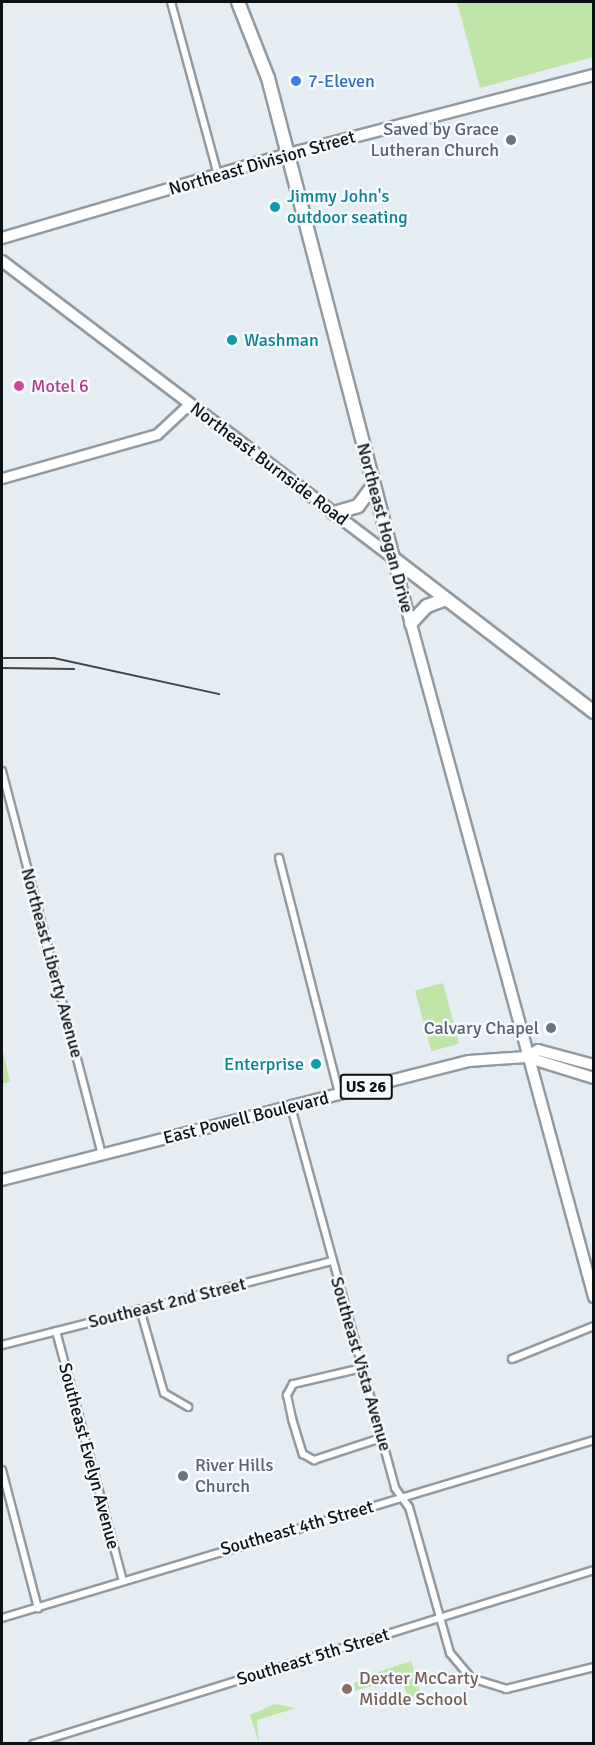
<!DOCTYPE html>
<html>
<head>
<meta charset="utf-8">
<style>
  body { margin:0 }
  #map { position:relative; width:595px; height:1745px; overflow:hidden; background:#e5edf3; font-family:Signika,sans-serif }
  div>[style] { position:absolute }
  .green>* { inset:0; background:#bfe6a8; transform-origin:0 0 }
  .roads { filter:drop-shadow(2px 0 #929aa0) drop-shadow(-2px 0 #929aa0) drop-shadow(0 2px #929aa0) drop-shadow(0 -2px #929aa0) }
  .street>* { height:6px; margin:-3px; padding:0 3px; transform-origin:3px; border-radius:3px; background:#fff }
  .secondary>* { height:9px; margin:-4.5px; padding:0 4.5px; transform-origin:4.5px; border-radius:4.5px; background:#fff }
  .primary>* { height:10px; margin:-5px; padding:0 5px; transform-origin:5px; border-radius:5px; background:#fff }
  .highway>* { height:12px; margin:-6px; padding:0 6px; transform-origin:6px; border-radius:6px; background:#fff }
  .tram>* { height:1.5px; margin:-0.75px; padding:0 0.75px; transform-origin:0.75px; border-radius:0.75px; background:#404447 }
  .dots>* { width:16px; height:16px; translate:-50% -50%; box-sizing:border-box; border:3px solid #f5fafe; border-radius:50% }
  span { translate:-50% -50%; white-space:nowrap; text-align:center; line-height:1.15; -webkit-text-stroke:5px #f5fafe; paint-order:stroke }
  .shield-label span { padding:2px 4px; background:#f5fafe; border:2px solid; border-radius:4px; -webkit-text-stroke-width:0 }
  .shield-label { font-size:16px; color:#0e1113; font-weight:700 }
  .shop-label { font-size:18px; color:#366cbe }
  .left { translate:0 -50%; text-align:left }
  .worship-label { font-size:18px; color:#5b616d }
  .right { translate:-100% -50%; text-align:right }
  .street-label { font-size:18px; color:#0e1113 }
  .culture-label { font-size:18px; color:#0d838f }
  .hotel-label { font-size:18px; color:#b23c85 }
  .education-label { font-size:18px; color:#785e54 }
  .frame { position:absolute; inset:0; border:3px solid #0e1113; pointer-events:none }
</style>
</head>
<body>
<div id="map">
  <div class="green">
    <i style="clip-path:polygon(457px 2px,593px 2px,593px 57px,480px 88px)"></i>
    <i style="left:443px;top:983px;width:63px;height:29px;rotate:75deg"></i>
    <i style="clip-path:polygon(2px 1047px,10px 1082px,2px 1084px)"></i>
    <i style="clip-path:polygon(411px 1661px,421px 1694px,408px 1698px,401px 1677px,345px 1694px,344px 1689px,369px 1675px)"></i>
    <i style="clip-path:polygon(274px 1704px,296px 1708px,257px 1720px,259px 1743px,250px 1715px)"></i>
  </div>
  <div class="roads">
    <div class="street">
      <i style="left:171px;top:2px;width:179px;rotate:74.8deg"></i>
      <i style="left:2px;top:771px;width:397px;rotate:75.4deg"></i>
      <i style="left:279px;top:858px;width:244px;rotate:75.7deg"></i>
      <i style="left:291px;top:1107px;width:395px;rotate:74.7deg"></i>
      <i style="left:395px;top:1488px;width:24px;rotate:54deg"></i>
      <i style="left:409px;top:1507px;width:152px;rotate:74.3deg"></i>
      <i style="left:450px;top:1653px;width:33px;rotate:50deg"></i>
      <i style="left:471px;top:1678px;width:37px;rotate:17deg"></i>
      <i style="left:506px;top:1689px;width:91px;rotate:-14deg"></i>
      <i style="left:140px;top:1309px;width:87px;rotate:74.1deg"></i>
      <i style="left:164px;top:1393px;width:28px;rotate:30deg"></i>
      <i style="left:56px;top:1331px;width:259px;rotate:75deg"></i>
      <i style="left:2px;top:1345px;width:341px;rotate:-14.3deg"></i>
      <i style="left:512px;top:1359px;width:88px;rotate:-21.9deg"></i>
      <i style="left:362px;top:1368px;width:71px;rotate:166.9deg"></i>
      <i style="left:293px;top:1384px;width:13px;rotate:119deg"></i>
      <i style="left:287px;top:1395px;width:25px;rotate:78deg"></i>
      <i style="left:292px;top:1419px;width:37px;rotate:73deg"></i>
      <i style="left:303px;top:1454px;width:13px;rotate:29deg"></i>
      <i style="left:314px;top:1460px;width:71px;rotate:-18.2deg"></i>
      <i style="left:2px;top:1470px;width:143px;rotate:75.4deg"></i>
      <i style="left:2px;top:1618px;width:618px;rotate:-16.73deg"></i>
      <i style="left:33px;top:1744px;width:587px;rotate:-17.23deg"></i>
    </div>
    <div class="secondary">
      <i style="left:2px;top:478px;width:161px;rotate:-15.8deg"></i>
      <i style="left:157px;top:434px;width:45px;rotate:-43.2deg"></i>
    </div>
    <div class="primary">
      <i style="left:2px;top:238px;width:298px;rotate:-16.4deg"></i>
      <i style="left:288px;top:154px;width:316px;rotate:-14.5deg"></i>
      <i style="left:2px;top:261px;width:491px;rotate:37.2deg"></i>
      <i style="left:393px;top:558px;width:766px;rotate:74.78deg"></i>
      <i style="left:526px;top:1057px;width:14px;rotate:-30deg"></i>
      <i style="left:538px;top:1050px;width:58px;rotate:15deg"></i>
      <i style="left:2px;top:1180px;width:482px;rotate:-14.3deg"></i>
      <i style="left:469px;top:1061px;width:57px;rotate:-4deg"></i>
      <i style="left:526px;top:1057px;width:71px;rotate:17.2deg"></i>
    </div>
    <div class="highway">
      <i style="left:238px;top:2px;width:82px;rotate:68.5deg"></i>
      <i style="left:268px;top:78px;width:496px;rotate:75.4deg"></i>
      <i style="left:393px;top:558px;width:253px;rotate:37.5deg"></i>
      <i style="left:334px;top:513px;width:25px;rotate:-16deg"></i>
      <i style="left:358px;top:506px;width:26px;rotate:-53deg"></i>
      <i style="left:411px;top:623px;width:23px;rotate:-47deg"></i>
      <i style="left:427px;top:606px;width:20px;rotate:-20deg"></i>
    </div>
  </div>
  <div class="tram">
    <i style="left:2px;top:658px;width:52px"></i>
    <i style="left:54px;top:658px;width:169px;rotate:12.3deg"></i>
    <i style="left:2px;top:668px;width:72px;rotate:0.8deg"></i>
  </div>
  <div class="dots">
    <i style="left:296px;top:81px;background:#3f7fe0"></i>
    <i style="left:511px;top:140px;background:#6b7280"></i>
    <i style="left:275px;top:207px;background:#0f9aa8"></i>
    <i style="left:232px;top:340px;background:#0f9aa8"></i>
    <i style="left:19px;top:386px;background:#d1479c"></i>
    <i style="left:551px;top:1028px;background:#6b7280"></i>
    <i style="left:316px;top:1064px;background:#0f9aa8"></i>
    <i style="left:183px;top:1476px;background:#6b7280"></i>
    <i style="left:347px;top:1689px;background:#8d6e63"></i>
  </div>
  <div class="shield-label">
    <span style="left:366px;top:1087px">US 26</span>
  </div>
  <div class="shop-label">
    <span class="left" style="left:308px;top:81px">7-Eleven</span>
  </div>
  <div class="worship-label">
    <span class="right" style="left:499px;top:140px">Saved by Grace<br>Lutheran Church</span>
    <span class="right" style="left:539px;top:1028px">Calvary Chapel</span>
    <span class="left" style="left:195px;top:1476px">River Hills<br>Church</span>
  </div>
  <div class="street-label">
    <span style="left:262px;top:163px;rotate:-16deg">Northeast Division Street</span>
    <span style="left:269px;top:464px;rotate:37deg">Northeast Burnside Road</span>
    <span style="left:385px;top:528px;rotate:75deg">Northeast Hogan Drive</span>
    <span style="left:52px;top:963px;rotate:75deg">Northeast Liberty Avenue</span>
    <span style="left:246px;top:1118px;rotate:-14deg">East Powell Boulevard</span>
    <span style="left:167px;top:1303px;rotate:-14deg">Southeast 2nd Street</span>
    <span style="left:361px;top:1364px;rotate:74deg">Southeast Vista Avenue</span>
    <span style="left:89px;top:1456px;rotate:75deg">Southeast Evelyn Avenue</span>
    <span style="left:297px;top:1528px;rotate:-16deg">Southeast 4th Street</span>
    <span style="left:313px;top:1657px;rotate:-17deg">Southeast 5th Street</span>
  </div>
  <div class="culture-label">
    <span class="left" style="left:287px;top:207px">Jimmy John's<br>outdoor seating</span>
    <span class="left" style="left:244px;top:340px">Washman</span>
    <span class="right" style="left:304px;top:1064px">Enterprise</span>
  </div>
  <div class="hotel-label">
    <span class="left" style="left:31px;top:386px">Motel 6</span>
  </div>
  <div class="education-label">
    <span class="left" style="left:359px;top:1689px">Dexter McCarty<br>Middle School</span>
  </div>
  <div class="frame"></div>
</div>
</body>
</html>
